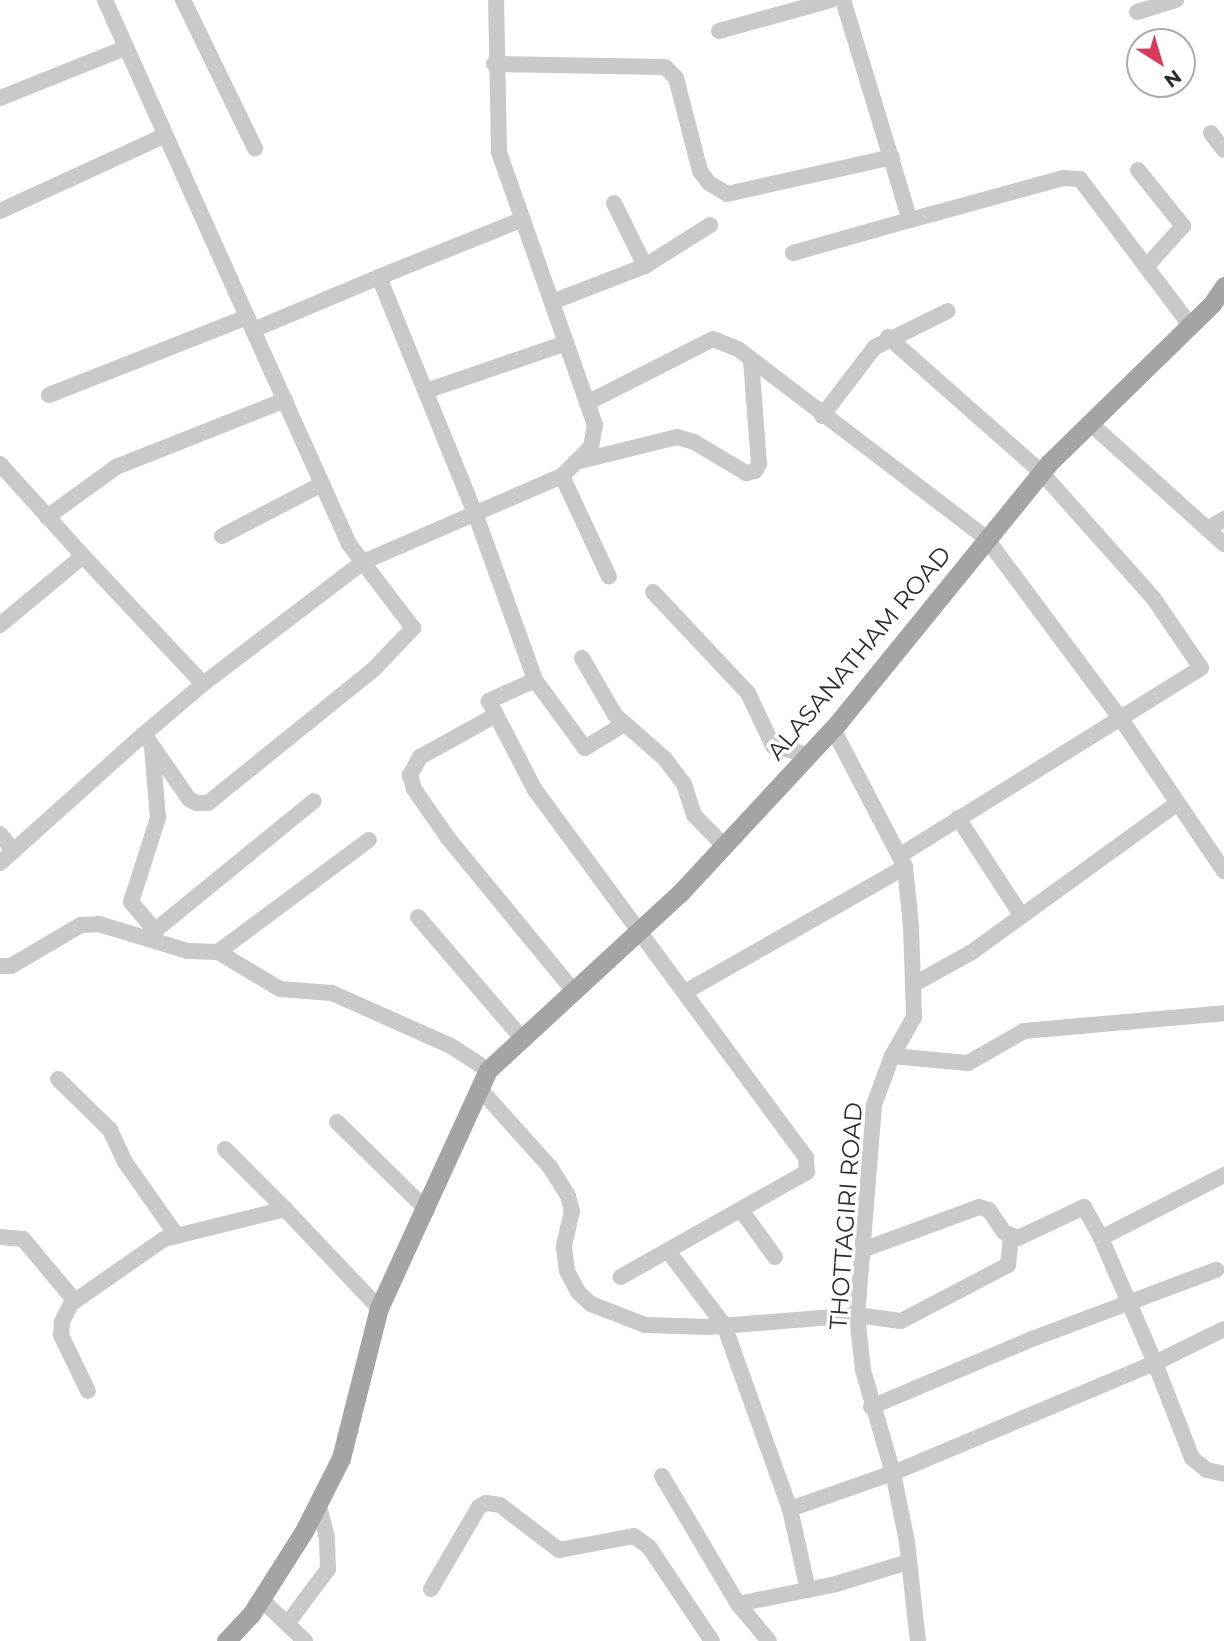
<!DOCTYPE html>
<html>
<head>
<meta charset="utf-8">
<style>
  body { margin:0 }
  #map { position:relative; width:1224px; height:1641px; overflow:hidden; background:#fff; font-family:Montserrat,sans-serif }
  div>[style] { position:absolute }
  .minor>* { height:16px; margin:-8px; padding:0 8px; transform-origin:8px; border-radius:8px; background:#c9c9c9 }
  .major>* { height:19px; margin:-9.5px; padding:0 9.5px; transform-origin:9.5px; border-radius:9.5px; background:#a4a4a4 }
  span { translate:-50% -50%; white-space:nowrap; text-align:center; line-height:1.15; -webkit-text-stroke:7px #fff; paint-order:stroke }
  .street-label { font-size:24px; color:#2c2c2c }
  .north { position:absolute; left:1126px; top:28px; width:70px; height:70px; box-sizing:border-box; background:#fff; border:2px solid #ababab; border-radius:50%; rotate:143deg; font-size:19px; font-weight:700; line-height:28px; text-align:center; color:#2c2c2c }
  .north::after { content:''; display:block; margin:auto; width:24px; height:32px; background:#d73a5b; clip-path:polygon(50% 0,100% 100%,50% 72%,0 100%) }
</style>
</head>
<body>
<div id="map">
  <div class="minor">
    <i style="left:183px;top:0;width:165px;rotate:64.1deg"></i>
    <i style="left:843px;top:0;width:230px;rotate:73.1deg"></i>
    <i style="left:910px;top:220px;width:160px;rotate:-15.3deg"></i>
    <i style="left:1064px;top:178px;width:16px;rotate:4deg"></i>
    <i style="left:1080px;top:179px;width:183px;rotate:53deg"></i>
    <i style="left:1137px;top:12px;width:41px;rotate:-17.1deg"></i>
    <i style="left:719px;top:31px;width:116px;rotate:-15.5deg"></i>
    <i style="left:494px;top:64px;width:171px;rotate:1deg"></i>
    <i style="left:665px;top:67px;width:16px;rotate:45deg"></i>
    <i style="left:676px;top:78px;width:96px;rotate:75.5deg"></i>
    <i style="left:700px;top:171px;width:15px;rotate:53deg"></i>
    <i style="left:709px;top:183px;width:21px;rotate:31deg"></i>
    <i style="left:727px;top:194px;width:169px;rotate:-12.6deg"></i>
    <i style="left:0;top:98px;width:135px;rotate:-21.8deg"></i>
    <i style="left:1211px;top:133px;width:21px;rotate:53deg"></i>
    <i style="left:1138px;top:170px;width:72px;rotate:51.2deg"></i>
    <i style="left:1183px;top:226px;width:55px;rotate:132.1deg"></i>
    <i style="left:614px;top:203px;width:70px;rotate:63.8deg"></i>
    <i style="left:0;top:211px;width:180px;rotate:-24.6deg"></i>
    <i style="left:793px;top:253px;width:122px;rotate:-15.8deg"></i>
    <i style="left:379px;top:277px;width:155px;rotate:-21.9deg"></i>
    <i style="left:552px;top:302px;width:100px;rotate:-21.2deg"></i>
    <i style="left:645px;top:266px;width:77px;rotate:-32.2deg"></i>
    <i style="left:253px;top:330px;width:137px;rotate:-22.8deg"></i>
    <i style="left:379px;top:277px;width:255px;rotate:67.9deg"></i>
    <i style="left:475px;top:513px;width:177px;rotate:70.2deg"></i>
    <i style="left:535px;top:680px;width:51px;rotate:155.5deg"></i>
    <i style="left:489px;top:701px;width:100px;rotate:62.7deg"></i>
    <i style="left:535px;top:790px;width:457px;rotate:53.6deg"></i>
    <i style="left:806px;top:1158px;width:14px;rotate:86deg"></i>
    <i style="left:807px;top:1172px;width:214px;rotate:150.6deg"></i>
    <i style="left:888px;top:337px;width:204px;rotate:41.4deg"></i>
    <i style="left:1041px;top:472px;width:170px;rotate:48.3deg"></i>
    <i style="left:1154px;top:599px;width:83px;rotate:55.7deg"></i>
    <i style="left:1201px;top:668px;width:354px;rotate:148.1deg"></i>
    <i style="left:426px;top:391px;width:148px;rotate:-18.9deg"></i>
    <i style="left:49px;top:395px;width:213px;rotate:-21.5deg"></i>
    <i style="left:587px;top:403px;width:141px;rotate:-26.9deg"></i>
    <i style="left:713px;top:339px;width:27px;rotate:22deg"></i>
    <i style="left:738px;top:349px;width:312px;rotate:37.3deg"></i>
    <i style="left:986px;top:538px;width:226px;rotate:53.3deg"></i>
    <i style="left:1121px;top:719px;width:184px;rotate:55.9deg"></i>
    <i style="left:822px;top:416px;width:87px;rotate:-52.5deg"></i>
    <i style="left:875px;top:347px;width:81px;rotate:-26.3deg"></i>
    <i style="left:1090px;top:423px;width:181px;rotate:42.1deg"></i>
    <i style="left:576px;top:462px;width:104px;rotate:-13.9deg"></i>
    <i style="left:677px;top:437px;width:18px;rotate:16deg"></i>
    <i style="left:694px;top:442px;width:61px;rotate:30.8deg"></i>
    <i style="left:746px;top:473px;width:9px;rotate:-13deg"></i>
    <i style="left:755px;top:471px;width:8px;rotate:-60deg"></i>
    <i style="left:759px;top:464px;width:105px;rotate:-94.4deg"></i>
    <i style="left:0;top:464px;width:124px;rotate:47.9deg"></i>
    <i style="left:83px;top:556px;width:108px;rotate:140.3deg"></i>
    <i style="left:562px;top:476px;width:111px;rotate:65deg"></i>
    <i style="left:47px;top:517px;width:85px;rotate:-35.9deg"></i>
    <i style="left:116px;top:467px;width:182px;rotate:-21.6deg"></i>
    <i style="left:1207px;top:529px;width:20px;rotate:-30deg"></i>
    <i style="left:222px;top:536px;width:113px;rotate:-27.5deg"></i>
    <i style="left:83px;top:556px;width:175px;rotate:46.8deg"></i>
    <i style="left:203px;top:684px;width:77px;rotate:139.7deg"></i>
    <i style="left:144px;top:734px;width:79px;rotate:55.3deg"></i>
    <i style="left:189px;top:799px;width:9px;rotate:27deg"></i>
    <i style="left:197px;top:803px;width:11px"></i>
    <i style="left:208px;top:803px;width:213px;rotate:-38.9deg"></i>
    <i style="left:374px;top:669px;width:57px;rotate:-46.4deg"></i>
    <i style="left:413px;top:628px;width:106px;rotate:-127.3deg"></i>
    <i style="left:349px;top:544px;width:596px;rotate:-114.16deg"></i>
    <i style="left:653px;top:592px;width:139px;rotate:46.8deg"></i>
    <i style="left:748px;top:693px;width:59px;rotate:64.7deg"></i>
    <i style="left:773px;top:746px;width:36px;rotate:14deg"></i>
    <i style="left:582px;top:658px;width:66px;rotate:59.9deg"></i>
    <i style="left:615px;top:715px;width:67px;rotate:41.3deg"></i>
    <i style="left:665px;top:759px;width:31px;rotate:53deg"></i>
    <i style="left:684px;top:784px;width:33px;rotate:72deg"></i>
    <i style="left:694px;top:815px;width:43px;rotate:45.9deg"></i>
    <i style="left:535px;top:680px;width:84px;rotate:53.7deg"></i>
    <i style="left:585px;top:748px;width:46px;rotate:-31.6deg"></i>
    <i style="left:203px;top:684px;width:201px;rotate:-37.3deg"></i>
    <i style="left:363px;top:562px;width:217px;rotate:-23.4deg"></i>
    <i style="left:562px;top:476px;width:41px;rotate:-45deg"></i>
    <i style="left:591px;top:447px;width:22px;rotate:-80deg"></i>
    <i style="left:595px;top:425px;width:289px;rotate:-109.4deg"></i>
    <i style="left:499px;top:152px;width:152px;rotate:-91.1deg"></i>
    <i style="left:496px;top:715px;width:87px;rotate:151.1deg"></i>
    <i style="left:420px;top:757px;width:21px;rotate:119deg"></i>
    <i style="left:410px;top:775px;width:15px;rotate:74deg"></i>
    <i style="left:414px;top:789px;width:60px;rotate:55.2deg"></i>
    <i style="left:448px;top:838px;width:197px;rotate:50.6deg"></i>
    <i style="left:833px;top:729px;width:156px;rotate:62.4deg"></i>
    <i style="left:905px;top:867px;width:59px;rotate:84.2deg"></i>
    <i style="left:911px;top:926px;width:91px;rotate:88.1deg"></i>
    <i style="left:914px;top:1017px;width:45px;rotate:119.4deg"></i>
    <i style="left:892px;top:1056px;width:52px;rotate:110.2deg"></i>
    <i style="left:874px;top:1105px;width:211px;rotate:94.6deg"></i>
    <i style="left:857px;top:1315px;width:55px;rotate:83.8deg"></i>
    <i style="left:863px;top:1370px;width:107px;rotate:73.8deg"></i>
    <i style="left:893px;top:1473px;width:70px;rotate:78.5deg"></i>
    <i style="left:907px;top:1542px;width:100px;rotate:83.7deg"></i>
    <i style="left:152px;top:748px;width:70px;rotate:85.1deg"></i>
    <i style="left:158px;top:818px;width:88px;rotate:107.8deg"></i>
    <i style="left:131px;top:902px;width:38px;rotate:50deg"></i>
    <i style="left:958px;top:818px;width:117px;rotate:56.9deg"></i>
    <i style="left:0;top:834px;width:22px;rotate:51deg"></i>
    <i style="left:0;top:863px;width:193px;rotate:-41.9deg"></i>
    <i style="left:418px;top:917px;width:158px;rotate:49.4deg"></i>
    <i style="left:147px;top:937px;width:215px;rotate:-39.2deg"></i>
    <i style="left:218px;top:952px;width:188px;rotate:-36.6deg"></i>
    <i style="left:0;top:966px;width:11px"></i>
    <i style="left:11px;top:966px;width:81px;rotate:-30.4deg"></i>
    <i style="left:81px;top:925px;width:18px;rotate:-3deg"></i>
    <i style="left:99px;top:924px;width:93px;rotate:16.9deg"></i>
    <i style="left:188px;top:951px;width:30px;rotate:2deg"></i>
    <i style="left:218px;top:952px;width:72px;rotate:30.8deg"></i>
    <i style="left:280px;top:989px;width:52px;rotate:4.4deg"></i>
    <i style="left:332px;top:993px;width:130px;rotate:24deg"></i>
    <i style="left:451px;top:1046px;width:44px;rotate:33deg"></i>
    <i style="left:916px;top:983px;width:64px;rotate:-29deg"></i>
    <i style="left:972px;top:952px;width:254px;rotate:-35.9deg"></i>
    <i style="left:685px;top:992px;width:253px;rotate:-29.6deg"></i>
    <i style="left:892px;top:1056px;width:76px;rotate:5.3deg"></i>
    <i style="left:968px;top:1063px;width:64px;rotate:-29.7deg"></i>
    <i style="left:1024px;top:1031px;width:201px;rotate:-5.1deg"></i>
    <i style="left:58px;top:1079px;width:73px;rotate:44.4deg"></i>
    <i style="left:110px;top:1130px;width:35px;rotate:65deg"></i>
    <i style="left:125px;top:1162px;width:90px;rotate:54.9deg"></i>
    <i style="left:480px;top:1089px;width:105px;rotate:48.1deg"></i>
    <i style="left:550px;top:1167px;width:34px;rotate:58deg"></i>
    <i style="left:568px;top:1196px;width:16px;rotate:75deg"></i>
    <i style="left:572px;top:1211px;width:37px;rotate:103deg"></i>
    <i style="left:564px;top:1247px;width:24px;rotate:83deg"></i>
    <i style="left:567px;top:1271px;width:24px;rotate:62deg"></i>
    <i style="left:578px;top:1292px;width:18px;rotate:43deg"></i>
    <i style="left:591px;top:1304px;width:58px;rotate:21.3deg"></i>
    <i style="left:645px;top:1325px;width:63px;rotate:1.8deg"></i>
    <i style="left:708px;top:1327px;width:149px;rotate:-4.6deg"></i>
    <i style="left:857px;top:1315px;width:44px;rotate:7.8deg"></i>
    <i style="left:901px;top:1321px;width:121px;rotate:-27.6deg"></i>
    <i style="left:1008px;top:1265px;width:29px;rotate:-84deg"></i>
    <i style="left:337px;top:1122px;width:126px;rotate:44.4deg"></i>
    <i style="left:225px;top:1149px;width:85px;rotate:45deg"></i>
    <i style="left:1224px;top:1175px;width:138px;rotate:152.9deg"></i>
    <i style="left:1101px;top:1238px;width:136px;rotate:66.6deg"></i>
    <i style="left:1155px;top:1363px;width:77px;rotate:-26.2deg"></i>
    <i style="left:741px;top:1210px;width:58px;rotate:54.1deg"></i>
    <i style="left:0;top:1237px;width:23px;rotate:5deg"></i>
    <i style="left:23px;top:1239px;width:81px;rotate:50deg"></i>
    <i style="left:75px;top:1301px;width:108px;rotate:-34.9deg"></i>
    <i style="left:164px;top:1239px;width:125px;rotate:-13.9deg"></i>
    <i style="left:285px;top:1209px;width:137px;rotate:46.5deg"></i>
    <i style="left:865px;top:1249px;width:121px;rotate:-20.2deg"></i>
    <i style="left:979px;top:1207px;width:10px;rotate:17deg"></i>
    <i style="left:989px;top:1210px;width:27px;rotate:56deg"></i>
    <i style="left:1004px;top:1232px;width:15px;rotate:23deg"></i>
    <i style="left:1018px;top:1238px;width:73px;rotate:-25.2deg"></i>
    <i style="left:1084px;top:1207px;width:35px;rotate:61deg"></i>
    <i style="left:668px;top:1251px;width:93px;rotate:52.9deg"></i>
    <i style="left:724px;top:1325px;width:195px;rotate:70.3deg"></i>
    <i style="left:790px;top:1509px;width:83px;rotate:77.5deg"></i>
    <i style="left:73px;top:1300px;width:25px;rotate:117deg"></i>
    <i style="left:62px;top:1322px;width:13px;rotate:94deg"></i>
    <i style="left:61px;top:1335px;width:62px;rotate:64.3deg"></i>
    <i style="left:871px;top:1407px;width:175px;rotate:-22.9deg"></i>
    <i style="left:1032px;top:1339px;width:197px;rotate:-20.6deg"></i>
    <i style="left:662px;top:1476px;width:149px;rotate:59.3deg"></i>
    <i style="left:738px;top:1604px;width:48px;rotate:50deg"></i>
    <i style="left:790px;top:1509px;width:109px;rotate:-19.3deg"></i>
    <i style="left:893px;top:1473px;width:284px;rotate:-22.8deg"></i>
    <i style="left:1155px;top:1363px;width:102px;rotate:68.7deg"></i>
    <i style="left:1192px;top:1458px;width:19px;rotate:39deg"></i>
    <i style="left:1207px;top:1470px;width:17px;rotate:13deg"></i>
    <i style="left:431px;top:1589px;width:95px;rotate:-59.7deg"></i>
    <i style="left:479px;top:1507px;width:8px;rotate:-30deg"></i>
    <i style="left:486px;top:1503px;width:14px;rotate:8deg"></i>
    <i style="left:500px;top:1505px;width:74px;rotate:37.3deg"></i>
    <i style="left:559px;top:1550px;width:76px;rotate:-10.6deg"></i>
    <i style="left:634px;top:1536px;width:19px;rotate:36deg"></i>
    <i style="left:649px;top:1547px;width:113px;rotate:56.2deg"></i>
    <i style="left:261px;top:1599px;width:61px;rotate:43.7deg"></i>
    <i style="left:738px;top:1604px;width:100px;rotate:-11.5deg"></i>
    <i style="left:836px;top:1584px;width:75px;rotate:-17deg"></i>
    <i style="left:287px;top:1624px;width:69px;rotate:-53.3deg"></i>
    <i style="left:328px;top:1569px;width:31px;rotate:-92deg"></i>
    <i style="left:327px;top:1538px;width:36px;rotate:-104deg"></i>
  </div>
  <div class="major">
    <i style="left:226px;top:1641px;width:38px;rotate:-47deg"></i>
    <i style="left:252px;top:1613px;width:97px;rotate:-57.6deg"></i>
    <i style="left:304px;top:1531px;width:82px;rotate:-63.1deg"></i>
    <i style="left:341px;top:1458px;width:155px;rotate:-75.8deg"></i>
    <i style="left:379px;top:1308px;width:262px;rotate:-65.4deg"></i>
    <i style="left:488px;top:1070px;width:261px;rotate:-42.7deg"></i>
    <i style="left:680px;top:893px;width:231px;rotate:-47.1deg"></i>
    <i style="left:837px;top:724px;width:336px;rotate:-50.9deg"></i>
    <i style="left:1049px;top:463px;width:228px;rotate:-44.3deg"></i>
    <i style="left:1212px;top:304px;width:22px;rotate:-56deg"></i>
  </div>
  <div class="street-label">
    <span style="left:859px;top:653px;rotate:-50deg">ALASANATHAM ROAD</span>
    <span style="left:846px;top:1216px;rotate:-86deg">THOTTAGIRI ROAD</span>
  </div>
  <div class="north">N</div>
</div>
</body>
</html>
